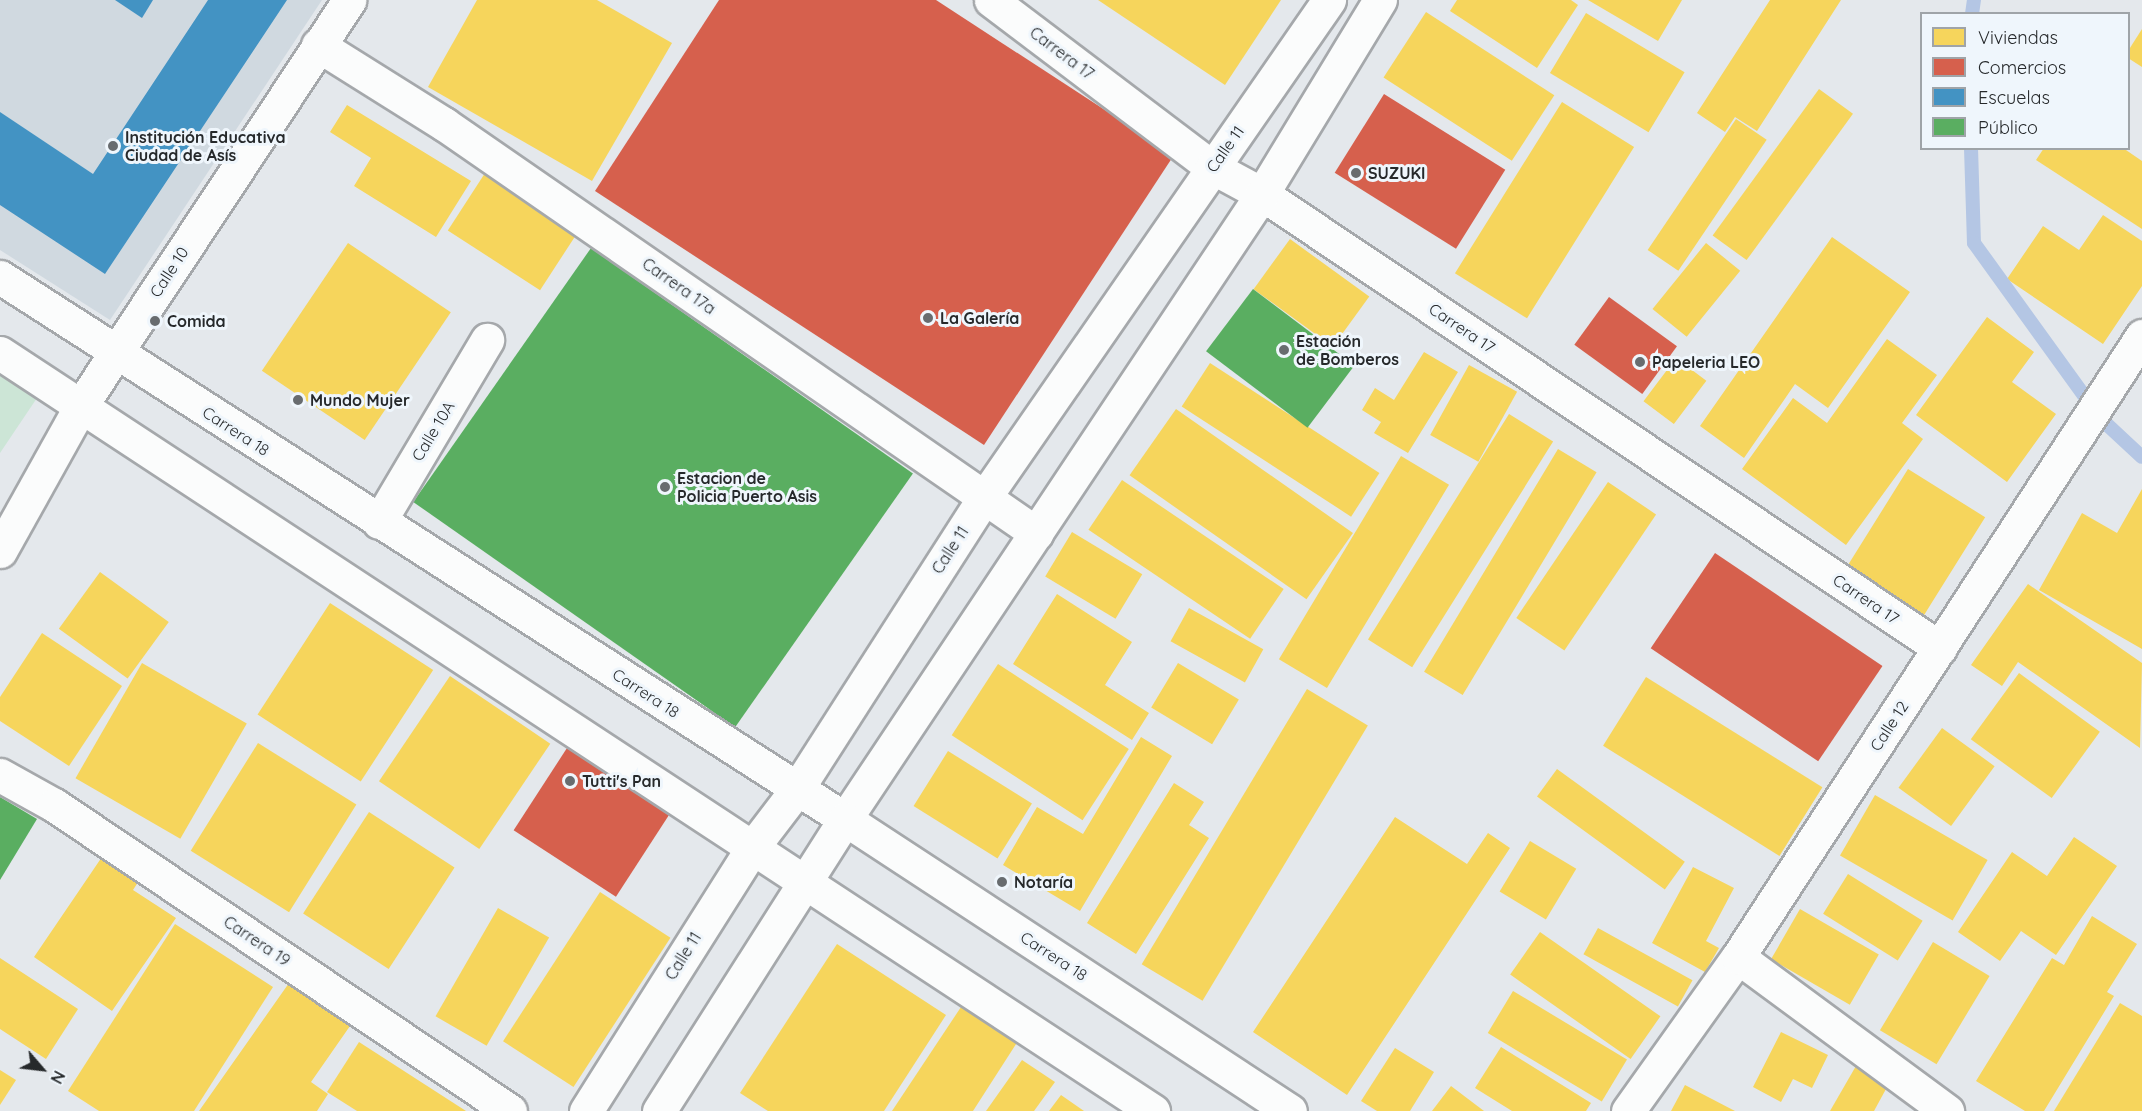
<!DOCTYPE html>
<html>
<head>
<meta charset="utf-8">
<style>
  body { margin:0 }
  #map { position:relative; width:2142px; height:1111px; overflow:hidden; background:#e4e8ec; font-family:Quicksand,sans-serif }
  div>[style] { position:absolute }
  .built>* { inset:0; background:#d0d9e0 }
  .green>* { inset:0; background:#cce5d6 }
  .homes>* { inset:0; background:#f6d55c; transform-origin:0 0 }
  .shops>* { inset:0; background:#d6604d; transform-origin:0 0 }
  .schools>* { inset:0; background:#4393c3 }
  .public>* { inset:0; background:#5aae61; transform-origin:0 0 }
  .stream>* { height:14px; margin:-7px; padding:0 7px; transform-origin:7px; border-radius:7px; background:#b4c6e4 }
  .roads { filter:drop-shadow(2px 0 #a5a8ab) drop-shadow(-2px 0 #a5a8ab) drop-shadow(0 2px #a5a8ab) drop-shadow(0 -2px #a5a8ab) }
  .street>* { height:33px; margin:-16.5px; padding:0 16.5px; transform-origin:16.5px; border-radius:16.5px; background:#fbfcfc }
  .secondary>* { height:33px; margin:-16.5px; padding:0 16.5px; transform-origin:16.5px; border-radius:16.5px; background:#fbfcfc }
  .dots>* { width:16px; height:16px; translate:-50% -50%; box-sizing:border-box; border:3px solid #eff6fc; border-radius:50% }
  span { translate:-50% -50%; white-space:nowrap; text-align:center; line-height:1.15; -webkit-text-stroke:6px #eff6fc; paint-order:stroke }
  .street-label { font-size:16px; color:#26292b }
  .poi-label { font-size:16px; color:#26292b; font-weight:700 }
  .left { translate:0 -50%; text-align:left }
  .legend { position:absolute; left:1920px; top:12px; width:210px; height:138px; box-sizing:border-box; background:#eff6fc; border:2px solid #9fa4a8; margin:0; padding:8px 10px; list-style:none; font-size:18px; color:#26292b }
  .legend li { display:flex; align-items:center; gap:12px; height:30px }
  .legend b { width:30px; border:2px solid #9fa4a8 }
  .north { position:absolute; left:12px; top:1039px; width:60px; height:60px; -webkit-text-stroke:4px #eff6fc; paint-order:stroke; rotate:118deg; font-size:16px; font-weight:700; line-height:24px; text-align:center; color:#26292b }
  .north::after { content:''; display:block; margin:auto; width:21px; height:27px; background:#26292b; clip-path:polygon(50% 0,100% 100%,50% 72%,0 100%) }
</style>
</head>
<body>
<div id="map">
  <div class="built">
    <i style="clip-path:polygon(0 0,322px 0,110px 320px,0 250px)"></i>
  </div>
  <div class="green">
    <i style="clip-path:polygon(0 369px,39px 395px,0 453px)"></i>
  </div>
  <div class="homes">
    <i style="clip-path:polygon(477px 0,597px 0,672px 43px,592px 181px,428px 87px)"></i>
    <i style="clip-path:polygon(1098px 0,1281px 0,1225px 85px)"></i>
    <i style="clip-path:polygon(1457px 0,1571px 0,1578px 5px,1537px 68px,1450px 11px)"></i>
    <i style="clip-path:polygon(1588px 0,1682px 0,1658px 41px)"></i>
    <i style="clip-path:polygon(1770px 0,1841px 0,1757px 131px,1735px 117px,1725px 132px,1697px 113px)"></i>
    <i style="left:1426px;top:12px;width:153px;height:78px;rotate:33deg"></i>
    <i style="left:1586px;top:13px;width:115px;height:70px;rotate:31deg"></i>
    <i style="clip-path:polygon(2142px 29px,2142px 67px,2128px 58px,2128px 51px)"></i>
    <i style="left:1819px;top:89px;width:42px;height:181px;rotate:36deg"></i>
    <i style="left:1562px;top:102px;width:85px;height:202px;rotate:32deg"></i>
    <i style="clip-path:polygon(347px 105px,471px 181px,436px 237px,354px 186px,371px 158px,330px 132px)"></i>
    <i style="left:1736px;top:119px;width:37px;height:158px;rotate:34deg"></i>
    <i style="clip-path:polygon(2044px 148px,2123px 148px,2142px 161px,2142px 229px,2036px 160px)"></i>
    <i style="left:487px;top:170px;width:110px;height:72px;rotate:33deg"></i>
    <i style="clip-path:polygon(2103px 215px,2142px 241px,2142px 286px,2103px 344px,2007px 279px,2043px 226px,2079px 250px)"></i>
    <i style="clip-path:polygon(1832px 237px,1910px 292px,1828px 408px,1795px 384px,1744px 458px,1700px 426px)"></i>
    <i style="left:1290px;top:239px;width:98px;height:62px;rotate:36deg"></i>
    <i style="left:348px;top:243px;width:124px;height:154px;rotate:34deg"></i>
    <i style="left:1706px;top:243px;width:44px;height:85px;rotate:39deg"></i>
    <i style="clip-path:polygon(1987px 317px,2034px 352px,2012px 382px,2056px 414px,2007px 482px,1916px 415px)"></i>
    <i style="clip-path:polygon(1887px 339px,1937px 375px,1902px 423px,1923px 439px,1846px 545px,1742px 469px,1793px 398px,1827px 423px)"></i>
    <i style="clip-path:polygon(1424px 352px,1458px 372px,1408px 453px,1374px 433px,1381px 422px,1362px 410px,1375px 388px,1394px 400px)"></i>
    <i style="left:1676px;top:358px;width:38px;height:54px;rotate:37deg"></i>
    <i style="left:1210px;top:363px;width:202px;height:52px;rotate:33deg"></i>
    <i style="left:1469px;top:365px;width:55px;height:80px;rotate:29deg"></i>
    <i style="left:1176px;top:409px;width:216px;height:81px;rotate:35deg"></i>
    <i style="left:1509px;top:414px;width:52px;height:266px;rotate:32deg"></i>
    <i style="left:1558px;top:449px;width:45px;height:260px;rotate:31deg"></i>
    <i style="left:1401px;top:456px;width:56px;height:237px;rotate:31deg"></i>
    <i style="left:1908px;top:469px;width:91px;height:117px;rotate:32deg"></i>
    <i style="left:1122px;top:480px;width:195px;height:60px;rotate:34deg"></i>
    <i style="left:1608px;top:482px;width:58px;height:164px;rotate:34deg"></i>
    <i style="clip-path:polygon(2142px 489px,2142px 649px,2039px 590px,2082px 513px,2117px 533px)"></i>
    <i style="left:1072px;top:532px;width:82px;height:52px;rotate:31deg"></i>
    <i style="left:100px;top:572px;width:85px;height:70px;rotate:36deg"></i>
    <i style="clip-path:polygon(2028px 584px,2142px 663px,2140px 748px,2018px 662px,2002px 686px,1971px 665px)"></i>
    <i style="clip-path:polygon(1057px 594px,1132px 642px,1105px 685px,1149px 713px,1132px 740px,1013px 664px)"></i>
    <i style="left:330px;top:603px;width:123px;height:133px;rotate:33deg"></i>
    <i style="left:1189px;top:608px;width:85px;height:38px;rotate:29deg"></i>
    <i style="clip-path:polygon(42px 633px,122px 686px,69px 766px,0 721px,0 697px)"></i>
    <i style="left:142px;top:663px;width:121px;height:133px;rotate:30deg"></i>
    <i style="left:1178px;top:663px;width:71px;height:52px;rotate:31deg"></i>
    <i style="left:998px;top:664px;width:156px;height:85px;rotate:33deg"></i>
    <i style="left:2019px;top:673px;width:100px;height:82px;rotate:36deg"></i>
    <i style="left:450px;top:676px;width:121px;height:127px;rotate:34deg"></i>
    <i style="left:1646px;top:677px;width:208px;height:81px;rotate:32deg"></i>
    <i style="left:1307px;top:689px;width:71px;height:321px;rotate:31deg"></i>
    <i style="left:1942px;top:728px;width:65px;height:74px;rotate:36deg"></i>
    <i style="clip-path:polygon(1141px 737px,1172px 756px,1080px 911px,1003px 865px,1037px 807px,1083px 834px)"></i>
    <i style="left:258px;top:743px;width:116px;height:127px;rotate:32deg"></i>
    <i style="left:948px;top:751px;width:99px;height:65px;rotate:32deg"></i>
    <i style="left:1557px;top:769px;width:158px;height:34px;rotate:36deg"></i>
    <i style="clip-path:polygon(1174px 783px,1204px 802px,1189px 825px,1209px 838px,1136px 954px,1087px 923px)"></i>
    <i style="left:1875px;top:795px;width:130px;height:70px;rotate:30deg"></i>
    <i style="left:369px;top:812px;width:102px;height:121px;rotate:33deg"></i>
    <i style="clip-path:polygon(1395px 817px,1467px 864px,1488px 833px,1510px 848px,1347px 1095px,1253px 1032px)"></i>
    <i style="clip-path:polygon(2074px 837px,2117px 866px,2056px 955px,2021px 931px,2000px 961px,1958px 932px,2012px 852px,2047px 876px)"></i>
    <i style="left:1530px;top:841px;width:54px;height:59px;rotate:31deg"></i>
    <i style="clip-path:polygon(106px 851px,142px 876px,133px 890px,176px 918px,112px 1011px,34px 957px)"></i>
    <i style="clip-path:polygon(1693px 867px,1734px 888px,1706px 941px,1719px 948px,1705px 972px,1652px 943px)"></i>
    <i style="left:1848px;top:874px;width:88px;height:47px;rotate:32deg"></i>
    <i style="left:600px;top:892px;width:84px;height:178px;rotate:33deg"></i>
    <i style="left:498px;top:908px;width:59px;height:125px;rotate:30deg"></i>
    <i style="left:1800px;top:909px;width:91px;height:58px;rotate:30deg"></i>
    <i style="clip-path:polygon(2092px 916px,2137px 944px,2107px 992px,2114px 996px,2044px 1111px,2025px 1111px,1976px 1081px,2052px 958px,2064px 965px)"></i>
    <i style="clip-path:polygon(175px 924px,273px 987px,194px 1111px,99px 1111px,68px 1091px)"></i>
    <i style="left:1598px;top:928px;width:108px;height:30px;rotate:29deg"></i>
    <i style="left:1540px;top:932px;width:147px;height:52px;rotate:35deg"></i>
    <i style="left:1933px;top:942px;width:66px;height:103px;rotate:31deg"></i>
    <i style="clip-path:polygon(837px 944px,946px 1015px,884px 1111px,768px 1111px,740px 1093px)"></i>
    <i style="clip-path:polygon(0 958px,78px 1009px,46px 1059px,0 1029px)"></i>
    <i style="clip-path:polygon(289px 983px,350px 1026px,311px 1082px,328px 1094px,317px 1111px,199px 1111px)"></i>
    <i style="left:1513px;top:991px;width:133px;height:49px;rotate:31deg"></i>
    <i style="clip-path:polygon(2120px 1003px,2142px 1016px,2142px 1111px,2054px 1111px)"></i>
    <i style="clip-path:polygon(963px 1004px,1018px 1041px,973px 1111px,892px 1111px)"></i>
    <i style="clip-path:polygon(1781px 1032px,1828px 1055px,1812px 1088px,1793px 1079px,1781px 1102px,1753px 1087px)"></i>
    <i style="clip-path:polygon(359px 1042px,466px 1111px,357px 1111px,327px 1092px)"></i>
    <i style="clip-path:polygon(1501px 1047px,1591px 1103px,1586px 1111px,1512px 1111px,1475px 1088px)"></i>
    <i style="clip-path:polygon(1395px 1048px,1434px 1072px,1410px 1111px,1377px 1111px,1361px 1101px)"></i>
    <i style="clip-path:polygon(1860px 1059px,1892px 1078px,1874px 1111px,1830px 1111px)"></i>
    <i style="clip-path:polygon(1022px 1060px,1055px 1082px,1034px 1111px,986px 1111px)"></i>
    <i style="clip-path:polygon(0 1070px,16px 1080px,0 1105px)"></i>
    <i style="clip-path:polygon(1685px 1085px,1735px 1111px,1671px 1111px)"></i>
    <i style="clip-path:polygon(1451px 1086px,1484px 1111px,1432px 1111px)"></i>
    <i style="clip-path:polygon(1061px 1095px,1084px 1111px,1049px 1111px)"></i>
  </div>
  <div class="shops">
    <i style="clip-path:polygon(719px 0,936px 0,1174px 155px,984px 445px,595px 191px)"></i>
    <i style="left:1384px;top:94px;width:143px;height:93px;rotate:32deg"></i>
    <i style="left:1609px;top:297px;width:84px;height:59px;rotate:36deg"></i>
    <i style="left:1715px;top:553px;width:202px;height:115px;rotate:34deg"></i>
    <i style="left:567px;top:748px;width:122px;height:98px;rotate:33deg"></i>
  </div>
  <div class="schools">
    <i style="clip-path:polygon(115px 0,153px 0,142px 18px)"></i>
    <i style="clip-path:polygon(208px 0,287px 0,105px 274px,0 205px,0 112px,93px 174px)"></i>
  </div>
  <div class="public">
    <i style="left:591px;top:248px;width:393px;height:310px;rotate:35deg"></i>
    <i style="left:1253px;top:289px;width:127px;height:78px;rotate:37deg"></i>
    <i style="clip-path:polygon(0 797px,37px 819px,0 880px)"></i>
  </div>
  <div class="stream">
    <i style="left:1972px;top:14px;width:14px;rotate:-82deg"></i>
    <i style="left:1971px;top:148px;width:95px;rotate:88.2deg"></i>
    <i style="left:1974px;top:243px;width:216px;rotate:54.2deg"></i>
    <i style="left:2100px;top:418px;width:57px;rotate:42.9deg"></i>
  </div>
  <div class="roads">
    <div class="street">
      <i style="left:991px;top:0;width:277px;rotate:37.1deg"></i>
      <i style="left:1212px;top:167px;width:57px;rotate:28.4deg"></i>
      <i style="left:1262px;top:194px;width:816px;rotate:33.81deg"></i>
      <i style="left:318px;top:45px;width:149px;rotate:32.1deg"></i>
      <i style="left:444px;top:124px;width:720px;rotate:34.64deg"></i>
      <i style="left:379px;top:522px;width:212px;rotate:-59.3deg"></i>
      <i style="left:0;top:551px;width:165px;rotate:-60.9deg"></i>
      <i style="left:80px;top:407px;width:488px;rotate:-56.5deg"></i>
      <i style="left:0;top:775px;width:62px;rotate:29.1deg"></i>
      <i style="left:54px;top:805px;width:549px;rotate:33.86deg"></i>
      <i style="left:797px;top:789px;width:346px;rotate:-57.3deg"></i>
      <i style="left:984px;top:498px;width:606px;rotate:-55.29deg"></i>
      <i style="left:845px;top:819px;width:751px;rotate:-56.29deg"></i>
      <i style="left:1262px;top:194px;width:227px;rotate:-58.7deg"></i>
      <i style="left:1738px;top:957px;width:260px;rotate:36.4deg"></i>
      <i style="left:1628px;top:1111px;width:189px;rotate:-54.5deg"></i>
      <i style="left:1738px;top:957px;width:741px;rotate:-56.95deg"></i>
    </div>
    <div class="secondary">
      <i style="left:0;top:277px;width:1004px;rotate:32.68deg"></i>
      <i style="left:845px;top:819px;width:532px;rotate:33.27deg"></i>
      <i style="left:0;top:353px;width:1380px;rotate:33.32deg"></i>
      <i style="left:586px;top:1111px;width:311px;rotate:-57.7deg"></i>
      <i style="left:752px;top:848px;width:74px;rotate:-52.7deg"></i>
      <i style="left:659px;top:1111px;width:346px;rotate:-57.5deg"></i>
    </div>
  </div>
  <div class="dots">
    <i style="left:113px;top:146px;background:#686c6f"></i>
    <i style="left:1356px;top:173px;background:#686c6f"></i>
    <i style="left:928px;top:318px;background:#686c6f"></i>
    <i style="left:155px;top:321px;background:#686c6f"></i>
    <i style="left:1284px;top:350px;background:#686c6f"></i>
    <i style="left:1640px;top:362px;background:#686c6f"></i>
    <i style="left:298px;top:400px;background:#686c6f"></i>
    <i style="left:665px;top:487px;background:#686c6f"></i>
    <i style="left:570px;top:781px;background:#686c6f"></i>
    <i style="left:1002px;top:882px;background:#686c6f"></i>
  </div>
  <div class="street-label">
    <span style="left:1062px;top:53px;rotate:37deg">Carrera 17</span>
    <span style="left:1225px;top:149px;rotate:-55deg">Calle 11</span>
    <span style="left:169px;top:272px;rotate:-57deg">Calle 10</span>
    <span style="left:679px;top:286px;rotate:35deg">Carrera 17a</span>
    <span style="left:1462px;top:328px;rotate:34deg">Carrera 17</span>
    <span style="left:236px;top:431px;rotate:33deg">Carrera 18</span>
    <span style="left:433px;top:431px;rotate:-59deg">Calle 10A</span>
    <span style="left:950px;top:550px;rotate:-57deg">Calle 11</span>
    <span style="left:1866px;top:599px;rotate:34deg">Carrera 17</span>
    <span style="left:646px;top:693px;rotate:33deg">Carrera 18</span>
    <span style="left:1889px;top:726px;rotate:-57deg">Calle 12</span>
    <span style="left:257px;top:941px;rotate:34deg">Carrera 19</span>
    <span style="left:683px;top:956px;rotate:-58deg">Calle 11</span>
    <span style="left:1054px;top:956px;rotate:33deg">Carrera 18</span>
  </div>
  <div class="poi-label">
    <span class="left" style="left:125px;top:146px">Institución Educativa<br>Ciudad de Asís</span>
    <span class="left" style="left:1368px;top:173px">SUZUKI</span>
    <span class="left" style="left:940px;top:318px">La Galería</span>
    <span class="left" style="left:167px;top:321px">Comida</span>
    <span class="left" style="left:1296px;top:350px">Estación<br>de Bomberos</span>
    <span class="left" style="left:1652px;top:362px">Papeleria LEO</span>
    <span class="left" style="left:310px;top:400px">Mundo Mujer</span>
    <span class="left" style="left:677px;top:487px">Estacion de<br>Policia Puerto Asis</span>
    <span class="left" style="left:582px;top:781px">Tutti's Pan</span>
    <span class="left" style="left:1014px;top:882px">Notaría</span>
  </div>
  <ul class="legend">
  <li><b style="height:16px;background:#f6d55c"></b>Viviendas</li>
  <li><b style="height:16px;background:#d6604d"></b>Comercios</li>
  <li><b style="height:16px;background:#4393c3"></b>Escuelas</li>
  <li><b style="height:16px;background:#5aae61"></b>Público</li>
  </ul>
  <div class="north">N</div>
</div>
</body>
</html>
